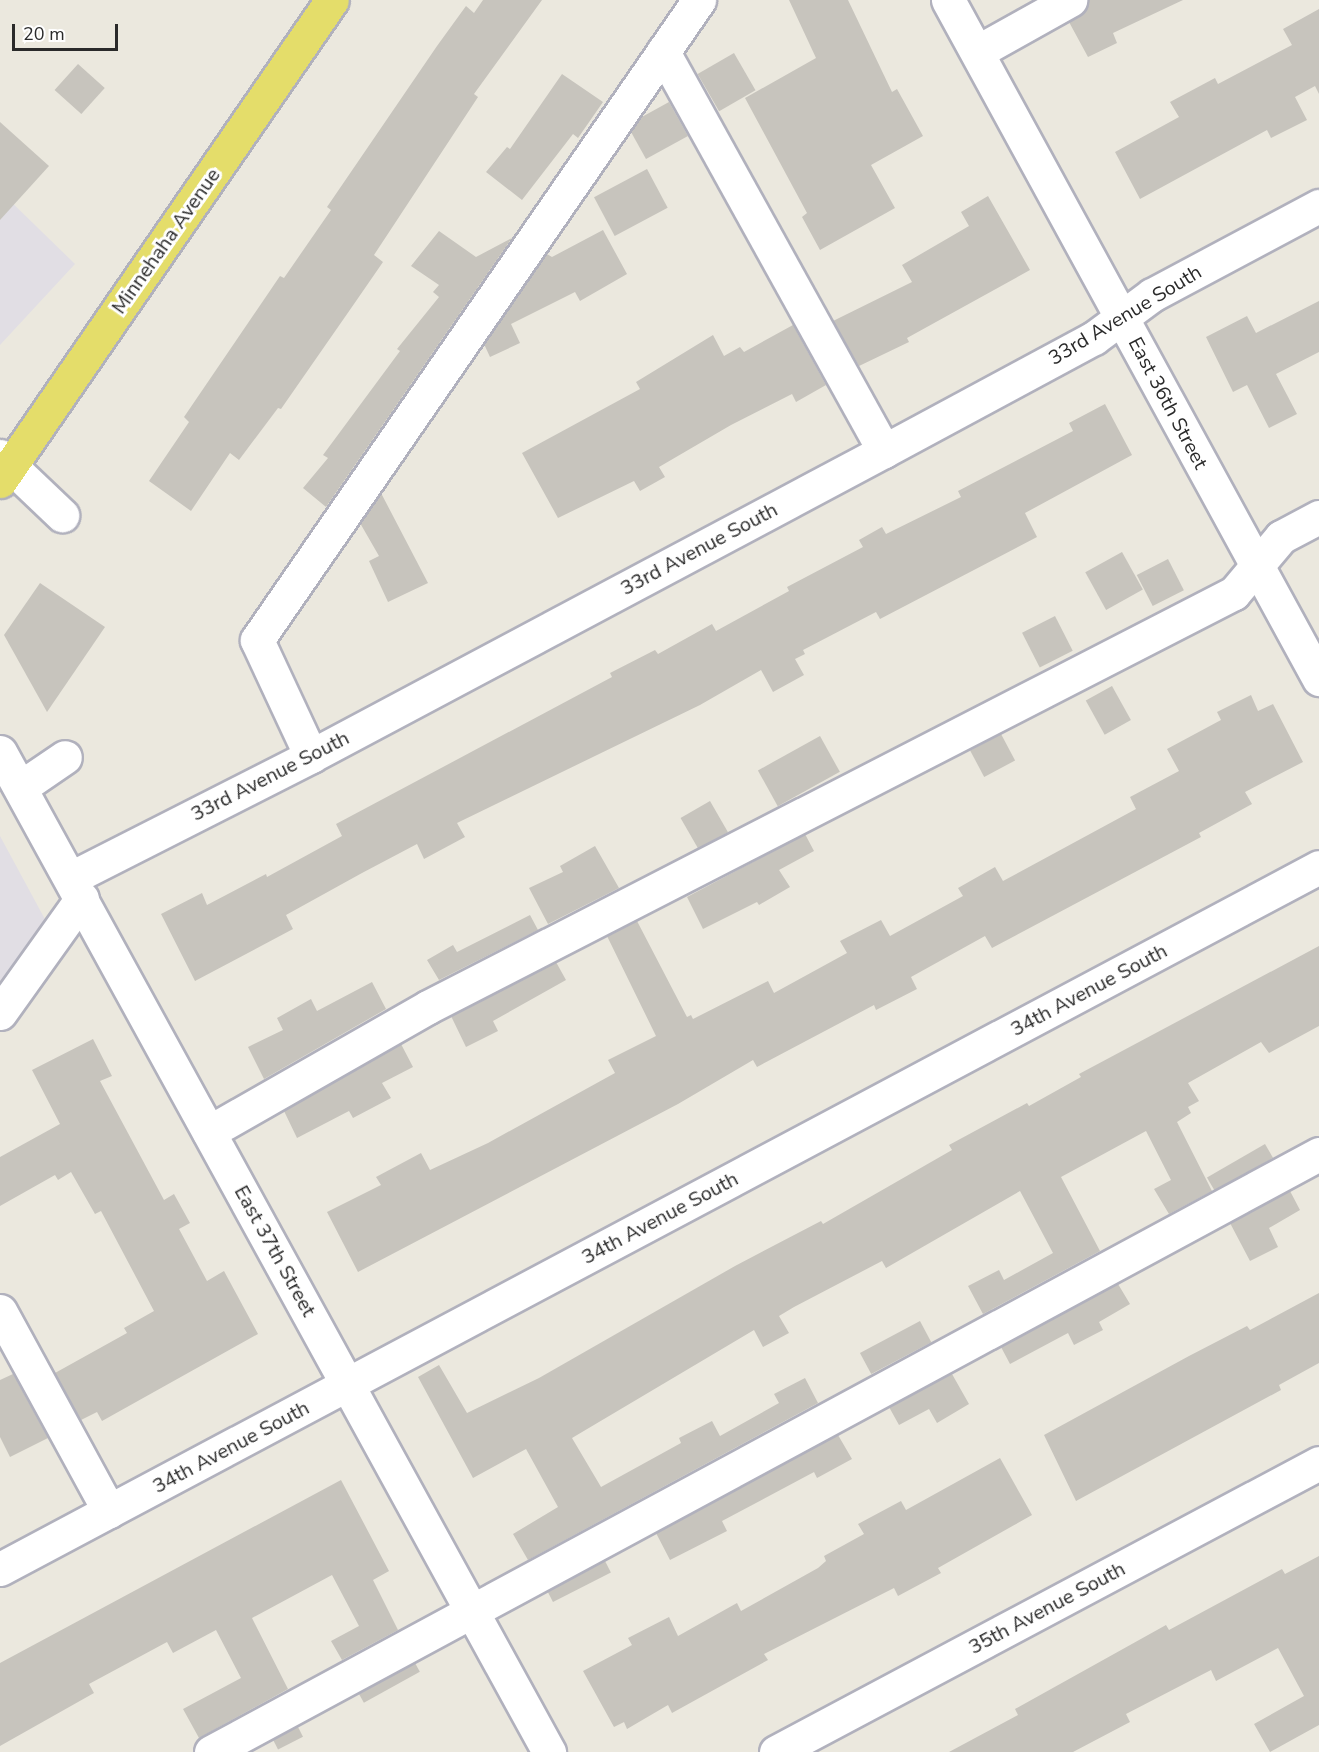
<!DOCTYPE html>
<html>
<head>
<meta charset="utf-8">
<style>
  body { margin:0 }
  #map { position:relative; width:1319px; height:1752px; overflow:hidden; background:#ebe8de; font-family:"Nunito Sans",sans-serif }
  div>[style] { position:absolute }
  .industrial>* { inset:0; background:#e1dee4 }
  .building>* { inset:0; background:#c7c4bd; transform-origin:0 0 }
  .roads { filter:drop-shadow(2px 0 #b1b1bd) drop-shadow(-2px 0 #b1b1bd) drop-shadow(0 2px #b1b1bd) drop-shadow(0 -2px #b1b1bd) }
  .minor>* { height:33px; margin:-16.5px; padding:0 16.5px; transform-origin:16.5px; border-radius:16.5px; background:#fff }
  .major>* { height:33px; margin:-16.5px; padding:0 16.5px; transform-origin:16.5px; border-radius:16.5px; background:#e4dd6a }
  span { translate:-50% -50%; white-space:nowrap; text-align:center; line-height:1.15; -webkit-text-stroke:6px #fff; paint-order:stroke }
  .street-label { font-size:20px; color:#2a2a2a }
  .scale { position:absolute; left:12px; top:24px; width:106px; height:27px; box-sizing:border-box; border:3px solid #2a2a2a; border-top:0; padding-left:8px; font-size:18px; line-height:21px; white-space:nowrap; color:#2a2a2a; -webkit-text-stroke:4px #fff; paint-order:stroke }
</style>
</head>
<body>
<div id="map">
  <div class="industrial">
    <i style="clip-path:polygon(0 191px,75px 264px,0 345px)"></i>
    <i style="clip-path:polygon(0 836px,47px 923px,0 991px)"></i>
  </div>
  <div class="building">
    <i style="clip-path:polygon(483px 0,542px 0,474px 94px,478px 97px,374px 255px,383px 262px,354px 304px,281px 409px,278px 408px,239px 460px,230px 453px,191px 511px,149px 481px,189px 422px,184px 417px,280px 276px,284px 278px,331px 210px,327px 207px,437px 46px,466px 6px,474px 13px)"></i>
    <i style="clip-path:polygon(789px 0,848px 0,892px 92px,897px 89px,923px 136px,871px 165px,895px 208px,820px 250px,802px 217px,807px 213px,745px 98px,816px 58px)"></i>
    <i style="clip-path:polygon(1089px 0,1183px 0,1113px 33px,1117px 43px,1088px 57px,1069px 22px,1086px 10px)"></i>
    <i style="clip-path:polygon(1319px 9px,1319px 94px,1315px 86px,1295px 97px,1307px 120px,1271px 138px,1267px 130px,1140px 199px,1115px 152px,1179px 117px,1170px 102px,1215px 78px,1218px 84px,1292px 45px,1283px 29px)"></i>
    <i style="left:734px;top:53px;width:43px;height:42px;rotate:60deg"></i>
    <i style="left:78px;top:64px;width:36px;height:35px;rotate:42deg"></i>
    <i style="clip-path:polygon(562px 74px,603px 102px,578px 138px,573px 134px,522px 200px,486px 172px,507px 147px,510px 149px)"></i>
    <i style="clip-path:polygon(669px 102px,688px 136px,646px 159px,631px 132px,640px 118px)"></i>
    <i style="clip-path:polygon(0 122px,49px 166px,0 220px)"></i>
    <i style="left:647px;top:169px;width:44px;height:60px;rotate:62deg"></i>
    <i style="clip-path:polygon(988px 196px,1030px 270px,907px 338px,909px 342px,859px 366px,833px 321px,912px 282px,902px 265px,969px 226px,961px 212px)"></i>
    <i style="clip-path:polygon(603px 230px,627px 274px,580px 301px,575px 292px,511px 324px,520px 343px,490px 357px,484px 344px,547px 254px,552px 257px)"></i>
    <i style="clip-path:polygon(439px 231px,476px 257px,512px 238px,326px 507px,303px 488px,328px 458px,323px 455px,400px 351px,397px 349px,439px 297px,433px 292px,439px 285px,411px 266px)"></i>
    <i style="clip-path:polygon(1319px 301px,1319px 352px,1276px 374px,1297px 414px,1269px 428px,1247px 385px,1233px 392px,1206px 337px,1247px 316px,1256px 333px)"></i>
    <i style="clip-path:polygon(793px 325px,826px 385px,796px 402px,792px 394px,731px 425px,659px 467px,665px 477px,640px 491px,634px 481px,558px 518px,522px 453px,640px 389px,636px 382px,713px 335px,724px 356px,740px 347px,744px 352px)"></i>
    <i style="clip-path:polygon(1105px 404px,1132px 455px,1025px 513px,1037px 537px,880px 619px,876px 612px,803px 650px,805px 654px,795px 659px,804px 675px,773px 692px,761px 670px,700px 705px,457px 823px,465px 837px,424px 859px,417px 844px,362px 873px,286px 915px,293px 929px,195px 981px,161px 914px,202px 893px,207px 905px,266px 874px,267px 877px,342px 836px,336px 824px,612px 677px,610px 673px,655px 650px,658px 654px,712px 624px,716px 631px,789px 591px,787px 587px,863px 547px,859px 540px,882px 527px,886px 534px,961px 497px,958px 491px,1073px 431px,1069px 423px)"></i>
    <i style="clip-path:polygon(381px 493px,428px 583px,388px 602px,369px 561px,379px 556px,360px 523px)"></i>
    <i style="left:1122px;top:552px;width:43px;height:42px;rotate:61deg"></i>
    <i style="left:1168px;top:559px;width:35px;height:35px;rotate:63deg"></i>
    <i style="clip-path:polygon(40px 583px,105px 627px,47px 712px,4px 635px)"></i>
    <i style="left:1055px;top:616px;width:39px;height:37px;rotate:63deg"></i>
    <i style="left:1112px;top:686px;width:39px;height:30px;rotate:61deg"></i>
    <i style="clip-path:polygon(1251px 695px,1258px 711px,1273px 704px,1303px 762px,1245px 792px,1252px 804px,1199px 833px,1201px 837px,992px 948px,985px 936px,911px 977px,917px 989px,876px 1010px,874px 1005px,757px 1067px,753px 1060px,678px 1104px,358px 1272px,327px 1212px,381px 1185px,376px 1177px,421px 1153px,430px 1170px,488px 1143px,615px 1073px,608px 1060px,656px 1036px,607px 936px,637px 921px,687px 1017px,691px 1015px,693px 1019px,768px 981px,774px 993px,847px 953px,840px 941px,881px 920px,890px 936px,963px 896px,958px 888px,995px 867px,1003px 881px,1136px 809px,1130px 797px,1179px 771px,1167px 749px,1221px 720px,1217px 712px)"></i>
    <i style="left:1001px;top:734px;width:30px;height:35px;rotate:62deg"></i>
    <i style="left:820px;top:736px;width:41px;height:71px;rotate:61deg"></i>
    <i style="left:710px;top:801px;width:36px;height:34px;rotate:60deg"></i>
    <i style="clip-path:polygon(805px 834px,814px 851px,779px 870px,790px 887px,759px 905px,757px 902px,703px 929px,687px 897px)"></i>
    <i style="clip-path:polygon(595px 846px,619px 888px,548px 924px,529px 888px,563px 872px,560px 866px)"></i>
    <i style="clip-path:polygon(530px 915px,538px 930px,439px 980px,427px 960px,453px 945px,457px 952px)"></i>
    <i style="clip-path:polygon(1319px 946px,1319px 1026px,1269px 1053px,1261px 1042px,1188px 1083px,1199px 1101px,1188px 1107px,1191px 1113px,1177px 1122px,1212px 1191px,1169px 1214px,1154px 1189px,1171px 1180px,1146px 1131px,1061px 1177px,1100px 1251px,983px 1314px,968px 1286px,999px 1270px,1004px 1280px,1053px 1253px,1020px 1191px,886px 1268px,882px 1261px,794px 1307px,779px 1316px,789px 1333px,763px 1347px,754px 1330px,572px 1438px,601px 1487px,681px 1443px,679px 1438px,712px 1421px,720px 1436px,779px 1403px,774px 1394px,805px 1378px,818px 1403px,528px 1560px,513px 1534px,558px 1507px,526px 1449px,473px 1478px,418px 1377px,439px 1365px,467px 1413px,539px 1378px,735px 1266px,821px 1221px,823px 1224px,952px 1150px,949px 1145px,1027px 1103px,1029px 1106px,1081px 1077px,1079px 1074px)"></i>
    <i style="clip-path:polygon(556px 962px,566px 980px,493px 1021px,498px 1031px,466px 1047px,451px 1016px)"></i>
    <i style="clip-path:polygon(372px 982px,386px 1009px,264px 1079px,248px 1047px,283px 1030px,277px 1018px,311px 999px,317px 1011px)"></i>
    <i style="clip-path:polygon(93px 1039px,112px 1076px,100px 1081px,164px 1200px,174px 1194px,190px 1223px,179px 1229px,207px 1281px,224px 1271px,258px 1334px,102px 1421px,97px 1412px,81px 1420px,55px 1373px,127px 1333px,124px 1328px,154px 1311px,101px 1211px,95px 1214px,71px 1172px,58px 1180px,55px 1175px,0 1206px,0 1157px,60px 1124px,32px 1070px)"></i>
    <i style="clip-path:polygon(401px 1044px,413px 1067px,382px 1083px,391px 1098px,353px 1118px,349px 1111px,297px 1138px,284px 1111px)"></i>
    <i style="left:1265px;top:1144px;width:16px;height:67px;rotate:60deg"></i>
    <i style="clip-path:polygon(1290px 1191px,1300px 1210px,1269px 1228px,1278px 1247px,1250px 1261px,1230px 1223px)"></i>
    <i style="clip-path:polygon(1118px 1284px,1130px 1304px,1099px 1322px,1103px 1330px,1074px 1345px,1068px 1333px,1010px 1364px,1001px 1347px)"></i>
    <i style="clip-path:polygon(1319px 1293px,1319px 1363px,1279px 1385px,1281px 1390px,1076px 1501px,1044px 1435px,1189px 1356px,1247px 1326px,1250px 1330px)"></i>
    <i style="left:920px;top:1321px;width:24px;height:68px;rotate:62deg"></i>
    <i style="clip-path:polygon(13px 1374px,48px 1438px,10px 1457px,0 1437px,0 1380px)"></i>
    <i style="clip-path:polygon(952px 1374px,969px 1404px,937px 1423px,929px 1409px,899px 1425px,889px 1407px)"></i>
    <i style="clip-path:polygon(838px 1435px,852px 1459px,817px 1478px,814px 1472px,722px 1521px,727px 1531px,670px 1560px,656px 1533px)"></i>
    <i style="clip-path:polygon(1000px 1458px,1032px 1515px,938px 1568px,941px 1573px,898px 1596px,894px 1588px,764px 1654px,768px 1660px,672px 1713px,668px 1705px,627px 1729px,624px 1722px,614px 1727px,583px 1671px,632px 1645px,628px 1638px,669px 1617px,678px 1636px,737px 1603px,741px 1611px,818px 1568px,826px 1561px,824px 1556px,864px 1534px,858px 1524px,901px 1501px,906px 1510px)"></i>
    <i style="clip-path:polygon(341px 1480px,389px 1571px,373px 1580px,398px 1630px,342px 1660px,331px 1641px,359px 1626px,332px 1575px,252px 1618px,288px 1689px,199px 1738px,183px 1709px,241px 1678px,216px 1630px,173px 1653px,167px 1642px,89px 1684px,94px 1693px,0 1746px,0 1663px)"></i>
    <i style="clip-path:polygon(1319px 1556px,1319px 1725px,1270px 1752px,1254px 1724px,1304px 1696px,1278px 1648px,1216px 1681px,1211px 1670px,1126px 1714px,1130px 1722px,1073px 1752px,949px 1752px,1018px 1715px,1015px 1709px,1166px 1625px,1169px 1630px,1282px 1569px,1285px 1574px)"></i>
    <i style="left:605px;top:1561px;width:13px;height:65px;rotate:63deg"></i>
    <i style="left:415px;top:1663px;width:10px;height:64px;rotate:61deg"></i>
    <i style="left:298px;top:1727px;width:11px;height:28px;rotate:63deg"></i>
  </div>
  <div class="roads">
    <div class="minor">
      <i style="left:948px;top:0;width:774px;rotate:61.35deg"></i>
      <i style="left:663px;top:52px;width:456px;rotate:61deg"></i>
      <i style="left:977px;top:52px;width:107px;rotate:-29.2deg"></i>
      <i style="left:0;top:456px;width:86px;rotate:43.6deg"></i>
      <i style="left:0;top:752px;width:1141px;rotate:61.23deg"></i>
      <i style="left:311px;top:756px;width:128px;rotate:-115deg"></i>
      <i style="left:257px;top:640px;width:778px;rotate:-55.37deg"></i>
      <i style="left:21px;top:787px;width:53px;rotate:-34.3deg"></i>
      <i style="left:71px;top:878px;width:269px;rotate:-26.9deg"></i>
      <i style="left:311px;top:756px;width:649px;rotate:-28.03deg"></i>
      <i style="left:884px;top:451px;width:238px;rotate:-28.3deg"></i>
      <i style="left:1094px;top:338px;width:72px;rotate:-36.6deg"></i>
      <i style="left:1152px;top:295px;width:189px;rotate:-28.1deg"></i>
      <i style="left:0;top:1013px;width:141px;rotate:-54.5deg"></i>
      <i style="left:209px;top:1132px;width:252px;rotate:-29.7deg"></i>
      <i style="left:428px;top:1007px;width:906px;rotate:-27.19deg"></i>
      <i style="left:1234px;top:593px;width:73px;rotate:-50deg"></i>
      <i style="left:1281px;top:537px;width:43px;rotate:-27.8deg"></i>
      <i style="left:0;top:1311px;width:228px;rotate:61.4deg"></i>
      <i style="left:0;top:1569px;width:1494px;rotate:-28.02deg"></i>
      <i style="left:211px;top:1752px;width:1259px;rotate:-28.36deg"></i>
      <i style="left:776px;top:1752px;width:615px;rotate:-28.02deg"></i>
    </div>
    <div class="major">
      <i style="left:0;top:481px;width:584px;rotate:-55.39deg"></i>
    </div>
  </div>
  <div class="street-label">
    <span style="left:166px;top:241px;rotate:-55deg">Minnehaha Avenue</span>
    <span style="left:1125px;top:315px;rotate:-31deg">33rd Avenue South</span>
    <span style="left:1168px;top:403px;rotate:62deg">East 36th Street</span>
    <span style="left:699px;top:549px;rotate:-28deg">33rd Avenue South</span>
    <span style="left:270px;top:776px;rotate:-27deg">33rd Avenue South</span>
    <span style="left:1089px;top:990px;rotate:-28deg">34th Avenue South</span>
    <span style="left:660px;top:1218px;rotate:-28deg">34th Avenue South</span>
    <span style="left:275px;top:1251px;rotate:61deg">East 37th Street</span>
    <span style="left:231px;top:1447px;rotate:-28deg">34th Avenue South</span>
    <span style="left:1047px;top:1608px;rotate:-28deg">35th Avenue South</span>
  </div>
  <div class="scale">20 m</div>
</div>
</body>
</html>
